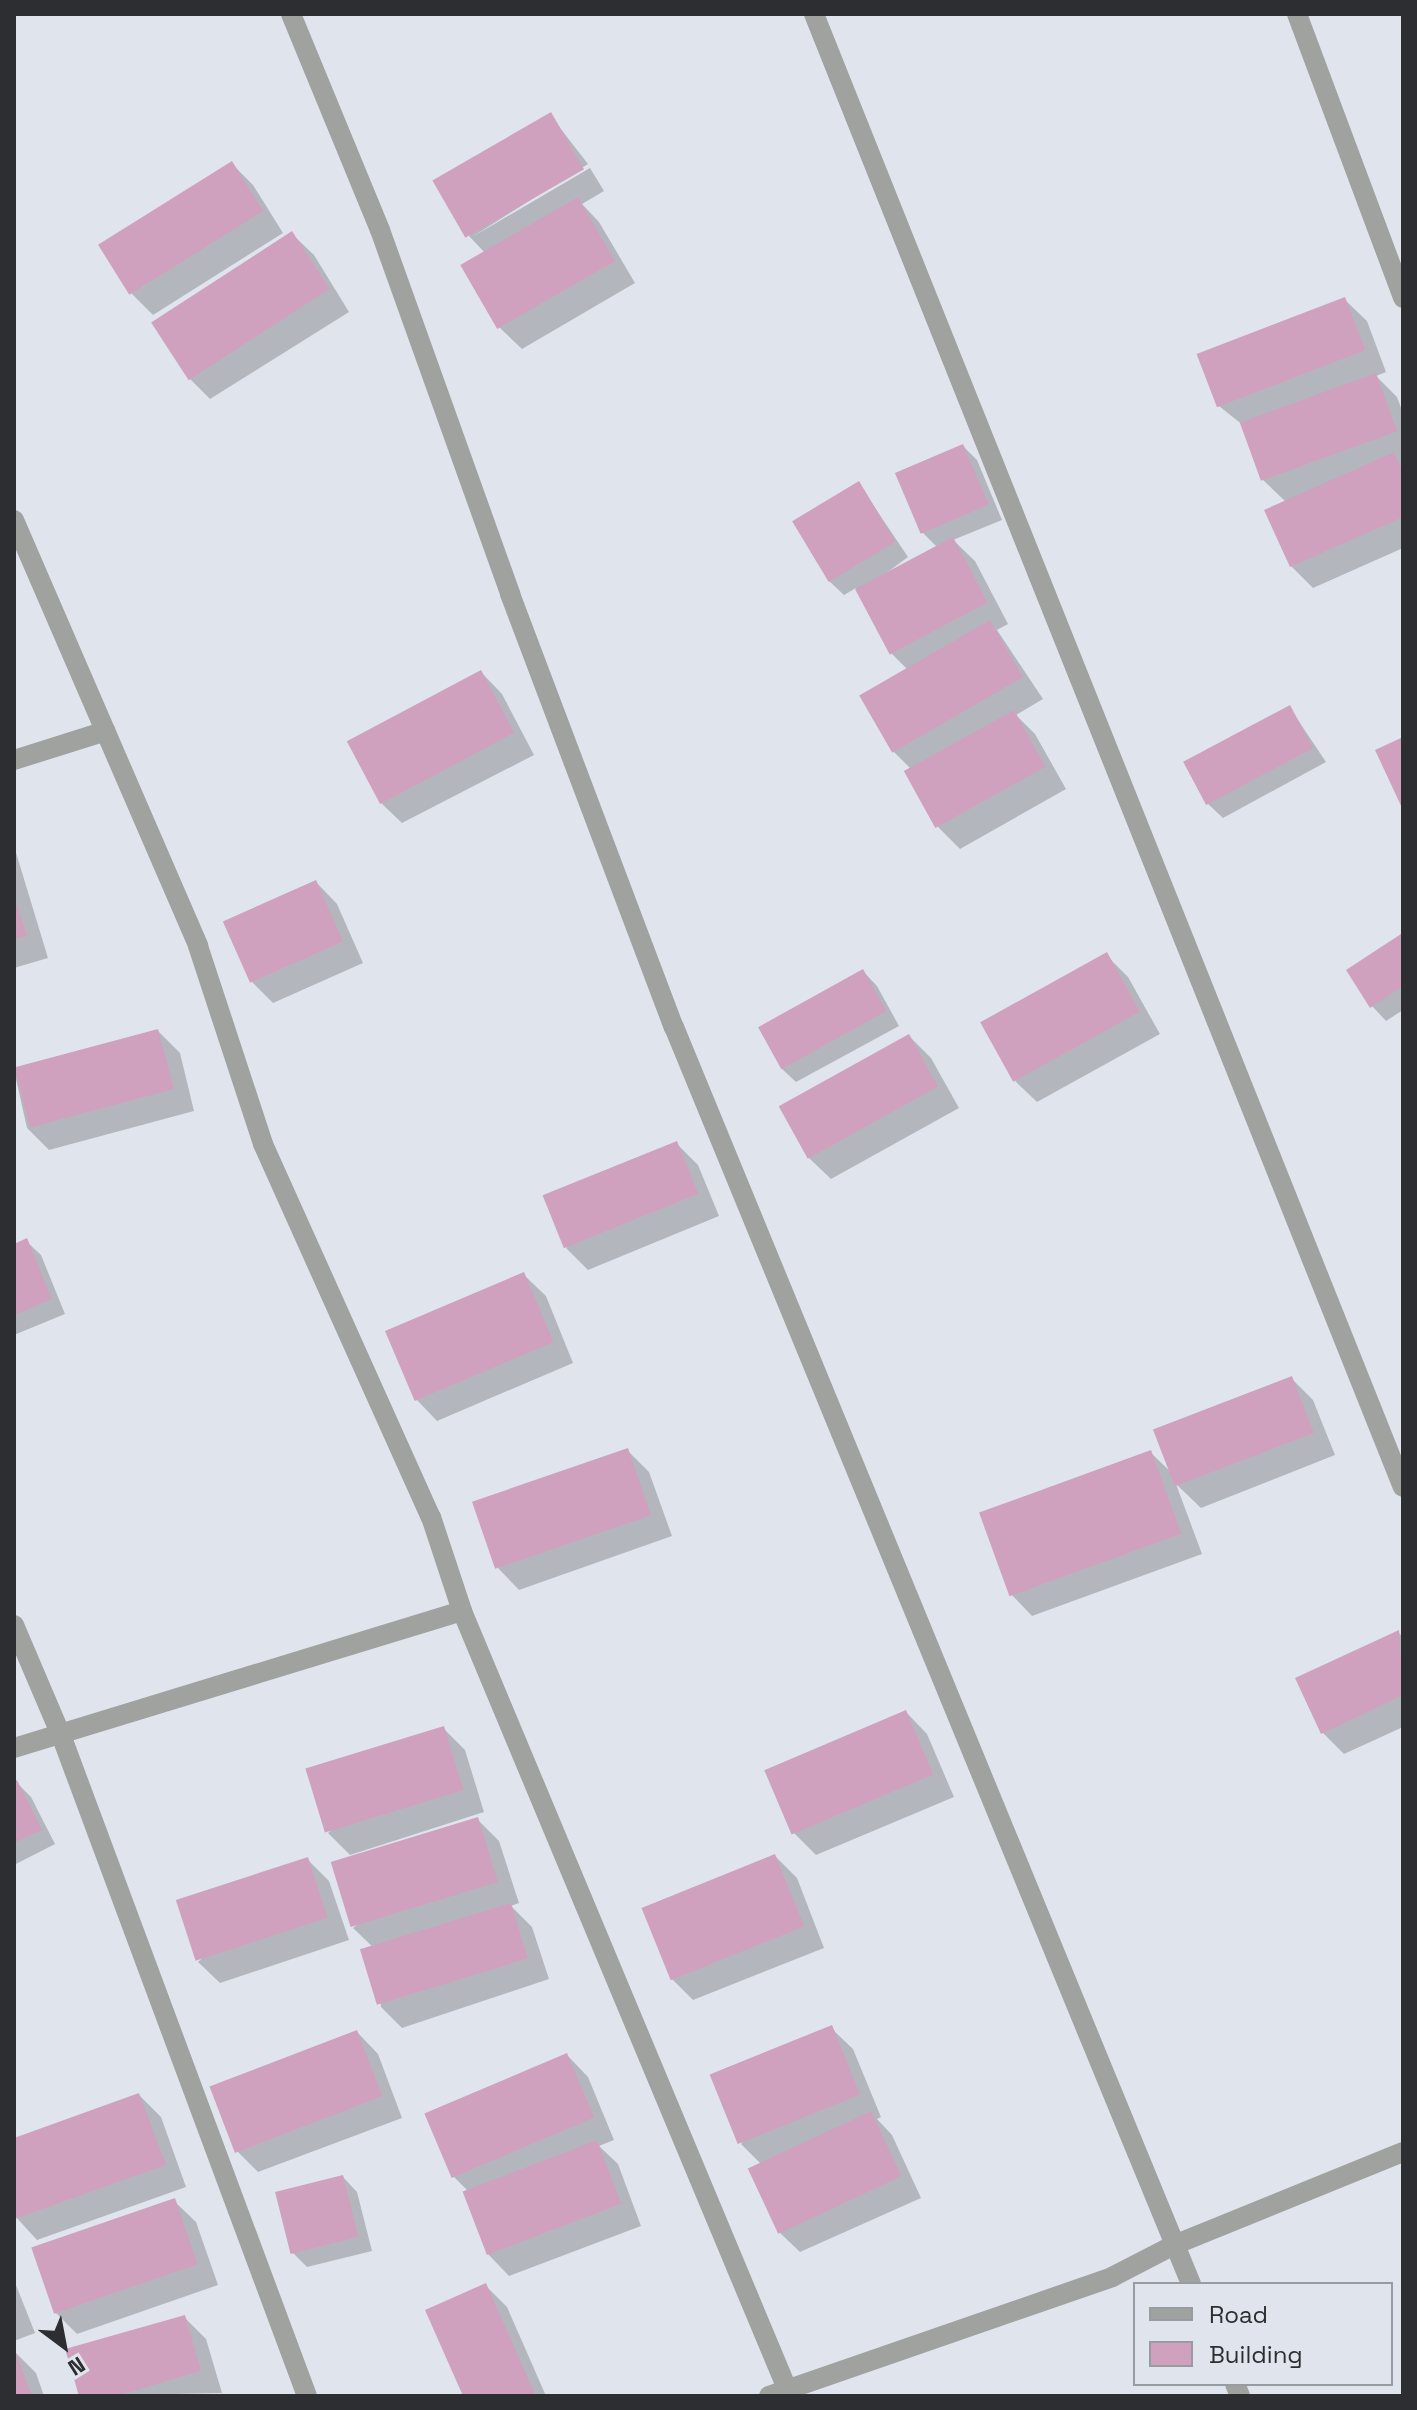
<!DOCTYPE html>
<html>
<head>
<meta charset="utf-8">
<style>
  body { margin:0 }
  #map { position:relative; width:1417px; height:2410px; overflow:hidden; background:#e0e5ed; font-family:"Space Grotesk",sans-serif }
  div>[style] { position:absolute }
  .shadow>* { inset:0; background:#0003 }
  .building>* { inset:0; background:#d0a1be; transform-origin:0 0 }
  .minor>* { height:20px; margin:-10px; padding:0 10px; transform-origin:10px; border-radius:10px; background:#9fa29f }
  span { translate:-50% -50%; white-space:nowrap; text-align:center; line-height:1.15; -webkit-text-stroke:8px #e0e5ed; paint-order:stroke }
  .frame { position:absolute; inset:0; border:16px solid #2d2e32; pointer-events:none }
  .legend { position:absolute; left:1133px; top:2282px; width:260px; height:104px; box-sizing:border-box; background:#e0e5ed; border:2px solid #989ca2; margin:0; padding:10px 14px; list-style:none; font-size:24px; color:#2d2e32 }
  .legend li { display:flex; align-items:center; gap:16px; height:40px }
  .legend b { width:40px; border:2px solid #989ca2 }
  .north { position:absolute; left:24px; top:2306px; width:80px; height:80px; -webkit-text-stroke:6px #e0e5ed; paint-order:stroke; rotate:148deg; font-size:22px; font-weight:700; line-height:32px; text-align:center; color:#2d2e32 }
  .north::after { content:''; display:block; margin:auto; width:28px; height:36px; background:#2d2e32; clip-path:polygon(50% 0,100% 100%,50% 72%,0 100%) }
</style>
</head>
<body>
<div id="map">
  <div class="shadow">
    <i style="clip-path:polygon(550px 115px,588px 164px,472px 237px,590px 168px,604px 191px,582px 204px,599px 222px,635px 283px,522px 349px,500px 328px,486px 254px,469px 236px)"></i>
    <i style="clip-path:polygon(232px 164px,253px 185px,283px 233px,153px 315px,131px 293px,101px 245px)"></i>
    <i style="clip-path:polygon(292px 234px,314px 255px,349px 312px,210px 399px,188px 377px)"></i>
    <i style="clip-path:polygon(1345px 300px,1367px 321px,1386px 372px,1376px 376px,1397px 397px,1403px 413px,1403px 548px,1313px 588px,1291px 566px,1286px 502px,1263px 480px,1244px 426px,1219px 406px)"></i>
    <i style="clip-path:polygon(963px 446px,977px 460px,1002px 520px,953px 540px,975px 561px,1008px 624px,997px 630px,1043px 699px,1016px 715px,1035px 734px,1066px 789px,960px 849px,938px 827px,907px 773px,912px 770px,893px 751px,861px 695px,907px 669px,891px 653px,856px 588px,844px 595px,829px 581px,859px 484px,908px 557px,874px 582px,938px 548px,922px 532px)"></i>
    <i style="clip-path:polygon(481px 672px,502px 694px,534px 755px,402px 823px,380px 802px)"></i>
    <i style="clip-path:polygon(1290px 708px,1326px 762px,1223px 818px,1208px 804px)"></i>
    <i style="clip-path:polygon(14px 846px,48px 958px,14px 968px)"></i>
    <i style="clip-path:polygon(316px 882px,337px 904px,363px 963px,273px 1003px,252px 982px)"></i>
    <i style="clip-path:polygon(1401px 937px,1403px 1010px,1386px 1021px,1372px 1006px)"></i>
    <i style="clip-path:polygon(1106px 955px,1128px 977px,1160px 1034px,1037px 1102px,1015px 1081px)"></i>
    <i style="clip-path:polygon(863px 971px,877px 986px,899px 1026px,796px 1082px,781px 1068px)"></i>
    <i style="clip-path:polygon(158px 1031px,180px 1053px,194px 1111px,49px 1150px,27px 1128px,14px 1070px)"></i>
    <i style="clip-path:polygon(909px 1036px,931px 1058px,959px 1108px,831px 1179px,809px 1158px)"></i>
    <i style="clip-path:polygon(676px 1143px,698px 1165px,719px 1216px,588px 1270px,566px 1248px)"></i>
    <i style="clip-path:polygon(26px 1241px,41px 1255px,65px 1314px,14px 1335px,14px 1246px)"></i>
    <i style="clip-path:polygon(524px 1275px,546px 1296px,573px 1363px,437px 1421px,416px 1399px,388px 1332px)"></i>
    <i style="clip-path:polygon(1291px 1378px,1313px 1400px,1335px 1455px,1201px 1508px,1176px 1484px,1202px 1554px,1032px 1616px,1011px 1594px,1150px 1452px,1175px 1476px)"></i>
    <i style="clip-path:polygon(627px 1450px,649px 1472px,672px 1536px,519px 1590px,498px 1568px)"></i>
    <i style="clip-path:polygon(1398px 1632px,1403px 1637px,1403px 1727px,1344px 1754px,1323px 1733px)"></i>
    <i style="clip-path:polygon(906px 1712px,927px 1734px,954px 1797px,816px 1855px,794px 1833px)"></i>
    <i style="clip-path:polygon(443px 1728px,465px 1750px,484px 1812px,350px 1855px,328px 1833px)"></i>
    <i style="clip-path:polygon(17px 1783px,31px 1797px,55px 1844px,14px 1865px)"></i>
    <i style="clip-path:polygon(477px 1819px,499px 1841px,519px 1903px,511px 1906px,532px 1927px,549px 1979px,402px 2028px,381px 2007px,376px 1950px,353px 1928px)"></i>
    <i style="clip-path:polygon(775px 1856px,797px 1878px,824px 1948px,693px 2000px,671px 1978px,644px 1909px)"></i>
    <i style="clip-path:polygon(307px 1859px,329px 1881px,349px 1940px,220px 1983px,198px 1962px)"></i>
    <i style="clip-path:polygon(831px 2028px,853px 2049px,881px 2117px,877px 2119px,892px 2135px,921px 2198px,800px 2252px,778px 2231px,760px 2163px,741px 2144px)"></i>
    <i style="clip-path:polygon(357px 2032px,378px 2054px,402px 2118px,258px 2172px,236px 2150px)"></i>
    <i style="clip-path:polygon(567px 2055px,588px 2077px,614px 2140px,599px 2146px,618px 2164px,641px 2226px,509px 2276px,488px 2254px,468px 2191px,452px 2175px)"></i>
    <i style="clip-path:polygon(139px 2095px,161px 2117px,186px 2187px,37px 2240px,14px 2215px,14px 2140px)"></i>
    <i style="clip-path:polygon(343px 2177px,357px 2192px,372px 2251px,307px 2267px,292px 2252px)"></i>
    <i style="clip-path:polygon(174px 2201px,196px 2222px,218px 2285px,77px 2334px,55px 2312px)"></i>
    <i style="clip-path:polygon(14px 2280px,35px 2333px,14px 2341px)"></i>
    <i style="clip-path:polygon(485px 2285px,507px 2307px,546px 2396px,465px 2396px)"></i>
    <i style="clip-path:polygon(184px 2317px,206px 2339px,222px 2393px,81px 2396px)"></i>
    <i style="clip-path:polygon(14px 2351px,36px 2373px,44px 2396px,14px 2396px)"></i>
  </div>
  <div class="building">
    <i style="left:551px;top:112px;width:66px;height:137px;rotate:60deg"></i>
    <i style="left:232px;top:161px;width:59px;height:158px;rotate:58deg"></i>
    <i style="left:578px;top:197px;width:74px;height:136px;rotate:60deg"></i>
    <i style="left:292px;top:231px;width:69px;height:168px;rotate:57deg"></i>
    <i style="left:1345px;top:297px;width:57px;height:159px;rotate:69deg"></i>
    <i style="left:1376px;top:373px;width:62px;height:145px;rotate:70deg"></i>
    <i style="left:963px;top:444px;width:66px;height:74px;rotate:67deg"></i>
    <i style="clip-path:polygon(1394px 452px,1403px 472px,1403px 517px,1290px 567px,1264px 510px)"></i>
    <i style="left:859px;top:481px;width:71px;height:78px;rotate:59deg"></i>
    <i style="left:953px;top:537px;width:74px;height:111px;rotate:62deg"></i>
    <i style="left:990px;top:620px;width:66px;height:151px;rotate:60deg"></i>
    <i style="left:481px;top:670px;width:71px;height:152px;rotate:62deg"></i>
    <i style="left:1290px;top:705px;width:49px;height:121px;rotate:62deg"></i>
    <i style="left:1014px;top:710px;width:65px;height:126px;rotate:61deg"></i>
    <i style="clip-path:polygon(1403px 737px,1403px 810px,1375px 750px)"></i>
    <i style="left:316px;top:880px;width:67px;height:102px;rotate:66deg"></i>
    <i style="clip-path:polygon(14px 895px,27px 936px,14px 940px)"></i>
    <i style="clip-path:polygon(1401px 934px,1403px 986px,1370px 1008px,1346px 970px)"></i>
    <i style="left:1107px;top:952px;width:68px;height:145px;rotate:61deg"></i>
    <i style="left:863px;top:969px;width:48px;height:120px;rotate:61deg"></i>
    <i style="left:158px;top:1029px;width:62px;height:149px;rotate:75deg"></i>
    <i style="left:909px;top:1034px;width:60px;height:149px;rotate:61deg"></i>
    <i style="left:677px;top:1141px;width:57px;height:145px;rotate:68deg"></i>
    <i style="clip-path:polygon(27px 1238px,52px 1299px,14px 1315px,14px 1244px)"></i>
    <i style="left:524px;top:1272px;width:76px;height:151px;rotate:67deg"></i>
    <i style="left:1292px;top:1376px;width:61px;height:149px;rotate:69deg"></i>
    <i style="left:628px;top:1448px;width:71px;height:165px;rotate:71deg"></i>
    <i style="left:1151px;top:1450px;width:89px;height:183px;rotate:70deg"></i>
    <i style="clip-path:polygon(1399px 1630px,1403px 1695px,1321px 1734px,1295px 1678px)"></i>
    <i style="left:906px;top:1710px;width:70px;height:154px;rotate:67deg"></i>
    <i style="left:444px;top:1726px;width:67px;height:145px;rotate:73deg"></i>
    <i style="clip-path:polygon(17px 1780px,42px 1830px,14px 1843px,14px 1782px)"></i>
    <i style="left:478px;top:1817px;width:68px;height:154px;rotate:73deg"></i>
    <i style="left:775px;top:1854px;width:78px;height:144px;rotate:68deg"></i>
    <i style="left:308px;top:1857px;width:64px;height:139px;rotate:72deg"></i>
    <i style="left:511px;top:1903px;width:58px;height:158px;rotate:73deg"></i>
    <i style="left:832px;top:2025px;width:75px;height:132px;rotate:68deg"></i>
    <i style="left:357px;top:2030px;width:71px;height:158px;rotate:69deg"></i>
    <i style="left:567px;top:2053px;width:70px;height:155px;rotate:67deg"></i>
    <i style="clip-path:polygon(139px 2093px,166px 2165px,14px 2219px,14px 2138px)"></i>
    <i style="left:871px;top:2111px;width:72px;height:136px;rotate:65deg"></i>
    <i style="left:597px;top:2140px;width:68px;height:144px;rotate:69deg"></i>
    <i style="left:343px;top:2175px;width:64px;height:70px;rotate:76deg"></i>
    <i style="left:175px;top:2198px;width:70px;height:152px;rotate:71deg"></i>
    <i style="clip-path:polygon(486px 2283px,536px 2396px,463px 2396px,425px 2310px)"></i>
    <i style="clip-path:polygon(185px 2315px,201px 2371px,116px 2396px,79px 2396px,65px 2349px)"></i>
    <i style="clip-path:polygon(14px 2348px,32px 2396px,14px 2396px)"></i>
  </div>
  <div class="minor">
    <i style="left:291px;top:14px;width:234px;rotate:67.6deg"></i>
    <i style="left:380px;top:230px;width:387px;rotate:70.3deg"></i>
    <i style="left:510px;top:594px;width:463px;rotate:69.3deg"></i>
    <i style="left:674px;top:1027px;width:1359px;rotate:67.64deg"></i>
    <i style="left:814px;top:14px;width:1586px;rotate:68.21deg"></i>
    <i style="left:1297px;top:14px;width:303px;rotate:69.5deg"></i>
    <i style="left:14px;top:520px;width:464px;rotate:66.6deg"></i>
    <i style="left:198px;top:946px;width:208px;rotate:71.8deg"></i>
    <i style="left:263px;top:1144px;width:409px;rotate:65.8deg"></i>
    <i style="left:431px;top:1517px;width:99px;rotate:71.7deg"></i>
    <i style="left:462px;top:1611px;width:851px;rotate:67.32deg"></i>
    <i style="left:14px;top:760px;width:96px;rotate:-17.5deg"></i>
    <i style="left:14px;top:1625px;width:120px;rotate:66.9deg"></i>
    <i style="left:61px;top:1735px;width:705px;rotate:69.59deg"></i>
    <i style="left:14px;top:1748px;width:468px;rotate:-17deg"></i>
    <i style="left:1235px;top:2384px;width:13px;rotate:67deg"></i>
    <i style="left:769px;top:2396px;width:363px;rotate:-19.1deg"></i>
    <i style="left:1112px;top:2277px;width:70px;rotate:-27.3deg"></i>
    <i style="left:1174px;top:2245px;width:247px;rotate:-22.1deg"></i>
  </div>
  <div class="frame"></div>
  <ul class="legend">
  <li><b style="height:10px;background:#9fa29f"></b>Road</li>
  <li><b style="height:22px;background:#d0a1be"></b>Building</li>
  </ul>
  <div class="north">N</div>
</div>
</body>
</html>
